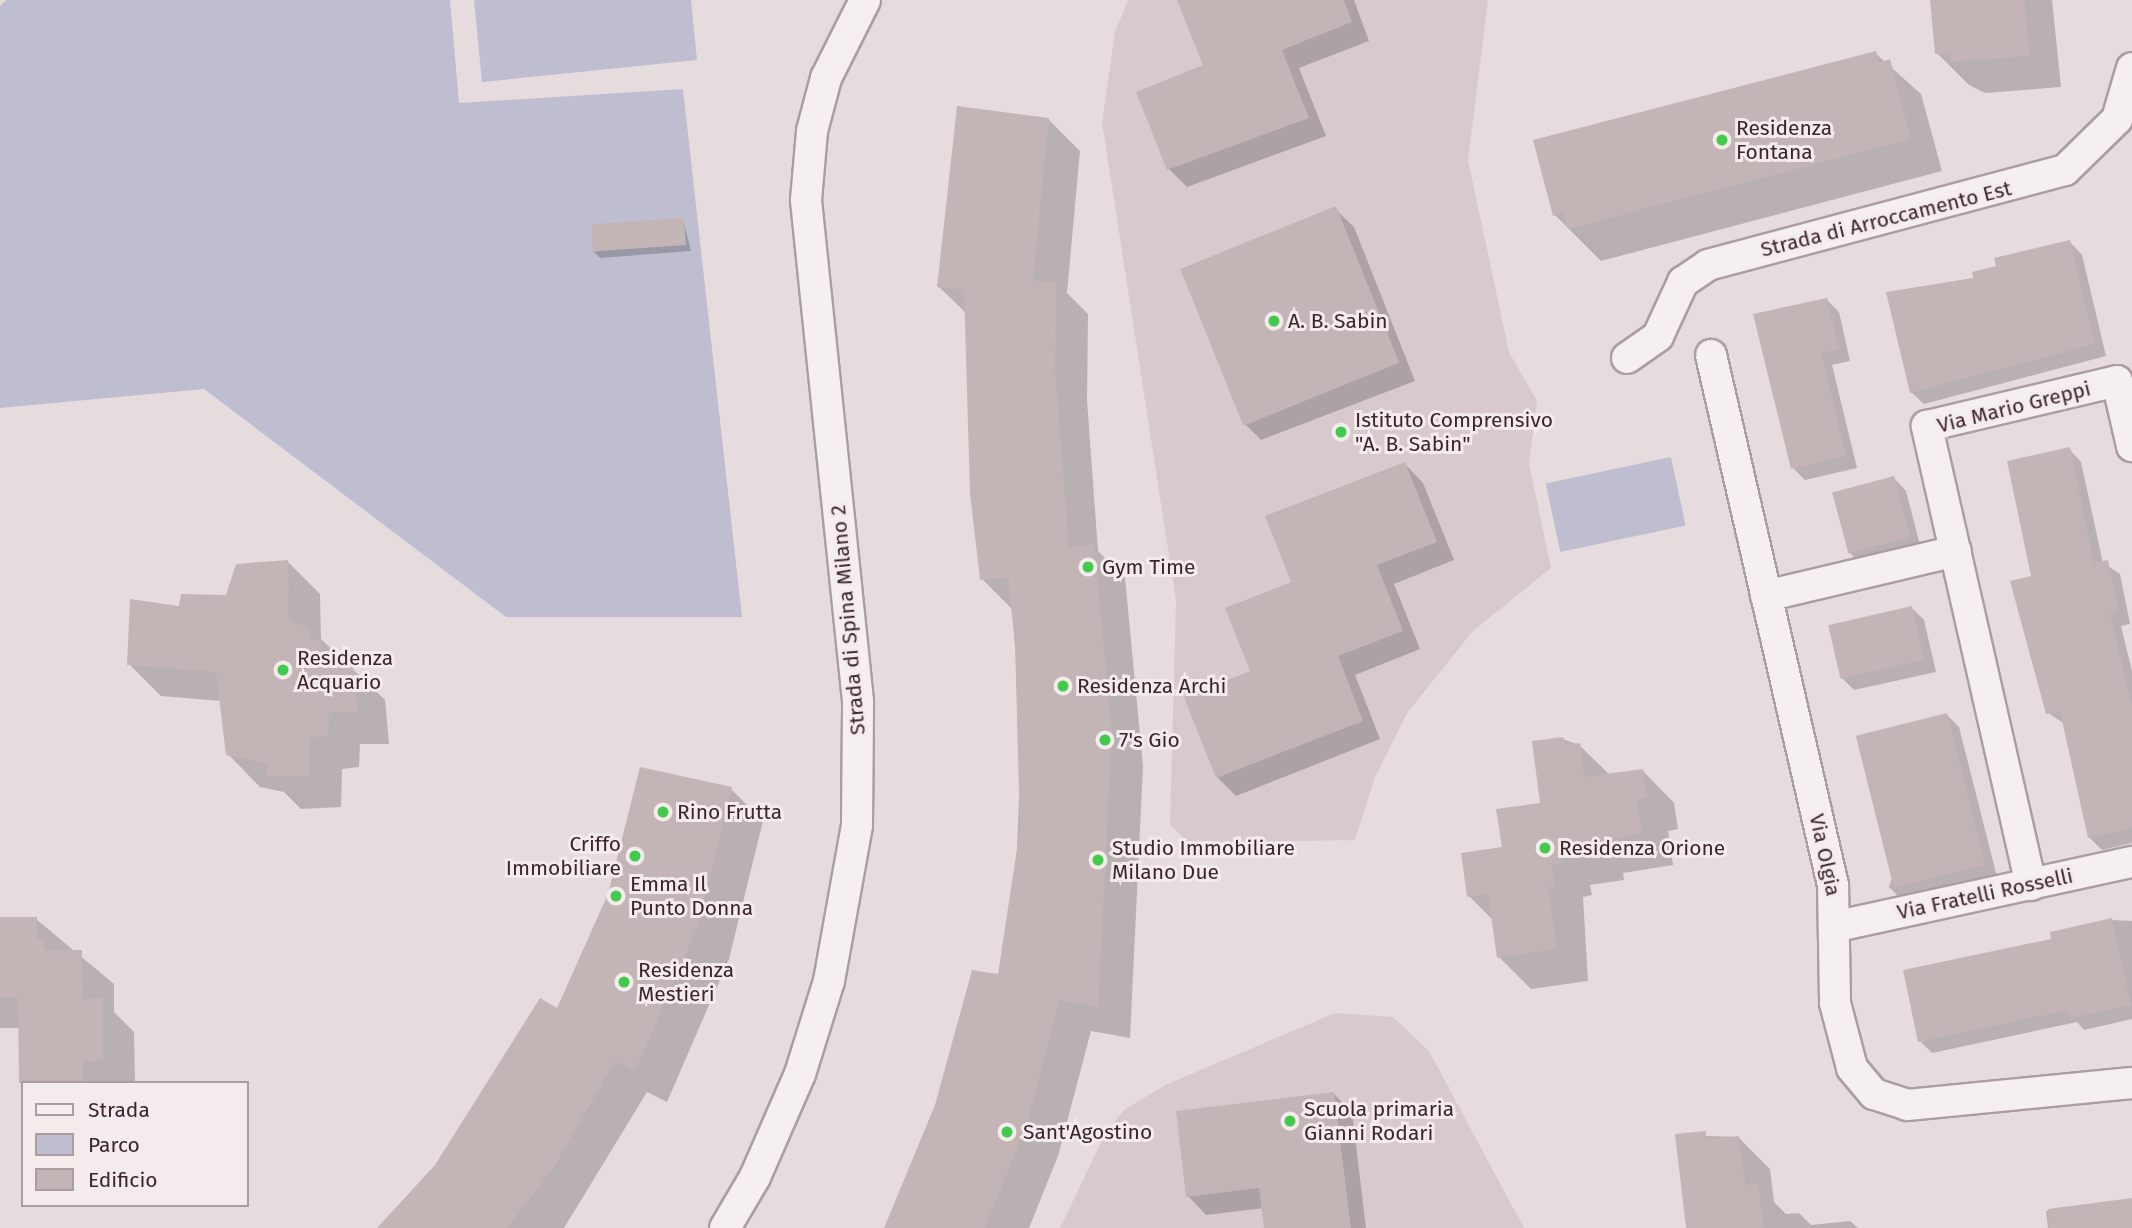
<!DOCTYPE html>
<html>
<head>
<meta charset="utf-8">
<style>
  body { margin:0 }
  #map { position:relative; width:2132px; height:1228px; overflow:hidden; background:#e6dcde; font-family:"Fira Sans",sans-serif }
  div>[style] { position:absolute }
  .built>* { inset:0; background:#d8cacc }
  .green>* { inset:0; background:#bebed0; transform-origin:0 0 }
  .shadow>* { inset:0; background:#0003 }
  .building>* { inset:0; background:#c3b4b6; transform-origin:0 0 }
  .roads { filter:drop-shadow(2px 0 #ac9ea0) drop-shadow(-2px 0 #ac9ea0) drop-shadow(0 2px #ac9ea0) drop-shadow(0 -2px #ac9ea0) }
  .street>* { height:30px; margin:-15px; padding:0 15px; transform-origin:15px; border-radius:15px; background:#f5efef }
  .dots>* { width:19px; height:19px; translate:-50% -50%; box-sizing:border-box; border:4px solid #f4ebed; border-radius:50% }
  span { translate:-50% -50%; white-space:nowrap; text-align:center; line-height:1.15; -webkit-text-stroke:6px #f4ebed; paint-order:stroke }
  .poi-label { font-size:21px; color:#3c2629 }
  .left { translate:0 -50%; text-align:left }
  .right { translate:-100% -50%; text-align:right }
  .street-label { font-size:21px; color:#3c2629 }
  .legend { position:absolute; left:21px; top:1081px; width:228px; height:126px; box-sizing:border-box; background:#f4ebed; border:2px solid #aa9c9f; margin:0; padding:9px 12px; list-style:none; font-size:21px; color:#3c2629 }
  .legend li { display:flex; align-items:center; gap:14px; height:35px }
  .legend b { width:35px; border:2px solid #aa9c9f }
</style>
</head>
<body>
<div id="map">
  <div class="built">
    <i style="clip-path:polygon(1128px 0,1488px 0,1468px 160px,1509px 352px,1537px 401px,1529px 463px,1551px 568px,1473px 631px,1408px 712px,1375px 777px,1355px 840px,1189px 843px,1170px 825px,1176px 601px,1102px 122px,1115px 32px)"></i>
    <i style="clip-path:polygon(1335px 1013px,1393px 1017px,1429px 1051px,1524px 1228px,1060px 1228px,1106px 1132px,1124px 1110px,1165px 1085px)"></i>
  </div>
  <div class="green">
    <i style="clip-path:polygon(6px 0,450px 0,459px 103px,683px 89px,742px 617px,506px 617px,204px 389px,0 408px,0 6px)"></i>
    <i style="clip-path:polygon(474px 0,691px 0,697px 60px,482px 82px)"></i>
    <i style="left:1671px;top:457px;width:70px;height:128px;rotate:78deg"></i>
  </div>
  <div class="shadow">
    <i style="clip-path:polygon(1185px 0,1354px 0,1369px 41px,1299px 68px,1326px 136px,1187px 187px,1169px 169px,1206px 66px)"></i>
    <i style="clip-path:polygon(1931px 0,2052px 0,2061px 87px,1985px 93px,1969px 85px,1937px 53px)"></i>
    <i style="clip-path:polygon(1875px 53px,1921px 94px,1942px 171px,1601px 261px,1555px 215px,1536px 142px)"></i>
    <i style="clip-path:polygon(1048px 119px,1080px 151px,1067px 293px,1088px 314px,1087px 400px,1098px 551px,1125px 578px,1143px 766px,1130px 1038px,1091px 1031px,1058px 1156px,1029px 1228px,885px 1228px,999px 976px,1015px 895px,1022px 730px,1012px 609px,982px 579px,967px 314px,938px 286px)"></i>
    <i style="clip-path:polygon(1335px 209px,1354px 227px,1415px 381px,1261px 440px,1243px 422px)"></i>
    <i style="clip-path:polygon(683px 219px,691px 251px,600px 258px,594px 252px)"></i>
    <i style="clip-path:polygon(2070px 242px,2082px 255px,2106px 356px,1924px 404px,1911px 392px,1975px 280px)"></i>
    <i style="clip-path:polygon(1827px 300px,1839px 312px,1850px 361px,1832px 365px,1857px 468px,1805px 480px,1793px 468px)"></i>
    <i style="clip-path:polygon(2069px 449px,2081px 462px,2103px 563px,2120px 574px,2130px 624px,2121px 626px,2132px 671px,2132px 843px,2102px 850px,2090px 838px,2065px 724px,2048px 713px,2033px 578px)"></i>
    <i style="clip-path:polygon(1405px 464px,1423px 483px,1454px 560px,1394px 584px,1420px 649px,1355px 675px,1380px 739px,1236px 796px,1218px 778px,1186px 698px,1253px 672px,1293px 583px)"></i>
    <i style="clip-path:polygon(1894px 478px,1906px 491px,1921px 549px,1861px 564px,1849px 552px)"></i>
    <i style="clip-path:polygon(288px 562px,320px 594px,321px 639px,385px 700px,389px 744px,360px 744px,359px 767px,342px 769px,341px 807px,301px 809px,284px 792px,260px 787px,228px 754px,221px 701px,161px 696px,129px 664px,180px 607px,228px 597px)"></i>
    <i style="clip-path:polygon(1911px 607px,1924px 620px,1936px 672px,1854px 690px,1842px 678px)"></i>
    <i style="clip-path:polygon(1947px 715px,1959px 727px,1997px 877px,1901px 899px,1889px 887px)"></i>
    <i style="clip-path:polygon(1563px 739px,1579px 745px,1610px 775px,1642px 770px,1674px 803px,1678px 829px,1668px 831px,1673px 865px,1623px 873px,1624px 880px,1590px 885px,1592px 895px,1583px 897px,1588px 981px,1531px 989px,1499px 957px,1494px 921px,1469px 896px,1542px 805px)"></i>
    <i style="clip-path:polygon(731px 789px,763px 821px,729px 959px,667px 1102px,647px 1092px,564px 1228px,380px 1228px,437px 1166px)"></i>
    <i style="clip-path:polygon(36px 919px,114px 984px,114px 1012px,134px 1032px,135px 1083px,23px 1083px,21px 1090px,20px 1028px,0 1028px,0 921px)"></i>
    <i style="clip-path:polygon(2111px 920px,2132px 921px,2132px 1019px,2084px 1030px,2077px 1022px,1932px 1053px,1920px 1041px)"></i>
    <i style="clip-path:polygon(1333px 1093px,1352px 1112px,1366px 1228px,1266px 1228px,1264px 1208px,1206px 1215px,1188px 1196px)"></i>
    <i style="clip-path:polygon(1677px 1135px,1738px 1137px,1770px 1169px,1774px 1202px,1786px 1214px,1799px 1213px,1811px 1225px,1850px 1221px,1858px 1228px,1688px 1228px)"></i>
    <i style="clip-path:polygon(2132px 1200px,2132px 1228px,2048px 1228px,2046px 1211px)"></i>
  </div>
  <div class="building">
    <i style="clip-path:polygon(1177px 0,1344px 0,1352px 22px,1282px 50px,1309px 118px,1167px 170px,1136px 92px,1203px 65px)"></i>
    <i style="clip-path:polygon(1930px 0,2024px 0,2030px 56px,1951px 62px,1951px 53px,1935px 54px)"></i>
    <i style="clip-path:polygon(1876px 51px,1879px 63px,1890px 59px,1911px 139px,1568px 229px,1563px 213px,1553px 216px,1533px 140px)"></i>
    <i style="clip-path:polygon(957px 106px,1049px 118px,1033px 281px,1057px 281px,1055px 367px,1069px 547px,1094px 544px,1112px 733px,1098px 1007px,1059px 1000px,1027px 1124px,985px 1228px,884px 1228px,935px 1105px,972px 970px,998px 974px,1020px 829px,1015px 643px,1008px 578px,980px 580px,970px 493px,964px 290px,937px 287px)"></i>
    <i style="left:1336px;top:206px;width:169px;height:168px;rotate:68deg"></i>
    <i style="left:684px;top:218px;width:27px;height:93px;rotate:86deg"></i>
    <i style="clip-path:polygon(2070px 240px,2095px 344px,1910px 393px,1886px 292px,1973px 278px,1972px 272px,1996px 266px,1994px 258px)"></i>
    <i style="clip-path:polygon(1827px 298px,1839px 349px,1821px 353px,1846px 456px,1791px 469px,1753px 314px)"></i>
    <i style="clip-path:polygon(2070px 447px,2094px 563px,2108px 560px,2119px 612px,2110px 614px,2132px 706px,2132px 828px,2088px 838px,2060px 711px,2046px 714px,2010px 581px,2031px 576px,2007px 461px)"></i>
    <i style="clip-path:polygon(1405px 462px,1437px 542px,1377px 565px,1403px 631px,1338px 656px,1363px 721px,1216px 778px,1184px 697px,1250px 671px,1225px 608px,1291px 582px,1265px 516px)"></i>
    <i style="left:1894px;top:476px;width:63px;height:64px;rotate:75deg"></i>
    <i style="clip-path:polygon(288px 560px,289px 622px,310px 627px,309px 639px,321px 640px,321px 662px,353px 666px,358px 712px,329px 712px,328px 735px,310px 738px,309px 776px,267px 777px,267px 764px,226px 755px,216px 672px,127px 665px,130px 599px,179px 606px,181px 594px,226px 595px,236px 564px)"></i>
    <i style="left:1912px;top:606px;width:55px;height:86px;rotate:77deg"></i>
    <i style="left:1947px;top:713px;width:157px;height:94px;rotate:76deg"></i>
    <i style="clip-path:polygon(1563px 737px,1565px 745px,1580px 743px,1584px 777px,1643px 769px,1647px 797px,1637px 799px,1642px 833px,1559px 853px,1561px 864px,1552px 865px,1555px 886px,1548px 887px,1557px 949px,1497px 958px,1488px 894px,1467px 897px,1461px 853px,1502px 847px,1496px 809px,1540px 803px,1532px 741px)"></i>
    <i style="clip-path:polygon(640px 767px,732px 787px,698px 926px,635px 1071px,615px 1061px,554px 1167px,507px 1228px,377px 1228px,435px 1165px,540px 998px,557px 1008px,608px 894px)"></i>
    <i style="clip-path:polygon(0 917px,37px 917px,37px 940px,44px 940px,44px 950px,82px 950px,83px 999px,103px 998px,103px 1061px,83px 1061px,83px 1083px,19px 1083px,18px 997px,0 997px)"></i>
    <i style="clip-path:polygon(2112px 918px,2131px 1005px,2070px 1018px,2068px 1010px,1918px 1042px,1903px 970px,2051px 939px,2050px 932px)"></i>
    <i style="clip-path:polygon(1334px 1092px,1351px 1228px,1264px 1228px,1259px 1188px,1186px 1197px,1176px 1111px)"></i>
    <i style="clip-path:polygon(1706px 1131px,1706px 1139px,1739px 1136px,1745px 1185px,1758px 1184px,1764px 1228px,1686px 1228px,1675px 1134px)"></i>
    <i style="clip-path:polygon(2132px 1198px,2132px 1228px,2049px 1228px,2048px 1209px)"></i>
  </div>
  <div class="roads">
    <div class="street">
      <i style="left:1711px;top:355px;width:544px;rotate:77.04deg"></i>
      <i style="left:1833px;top:885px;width:118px;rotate:89deg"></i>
      <i style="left:1835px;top:1003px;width:67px;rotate:75.3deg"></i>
      <i style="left:1852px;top:1068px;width:34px;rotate:50deg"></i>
      <i style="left:1874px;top:1094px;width:35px;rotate:18deg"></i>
      <i style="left:1907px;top:1105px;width:226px;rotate:-5.6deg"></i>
      <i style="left:1627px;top:358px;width:38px;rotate:-35deg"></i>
      <i style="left:1658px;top:336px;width:60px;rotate:-65.2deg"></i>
      <i style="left:1683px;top:282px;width:30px;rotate:-34deg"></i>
      <i style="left:1708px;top:265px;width:369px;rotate:-14.9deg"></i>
      <i style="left:2065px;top:170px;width:73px;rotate:-44.4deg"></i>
      <i style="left:2117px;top:119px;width:53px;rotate:-73.6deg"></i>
      <i style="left:1766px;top:596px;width:195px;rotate:-13.3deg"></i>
      <i style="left:2031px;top:885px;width:471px;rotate:-102.8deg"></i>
      <i style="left:1927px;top:426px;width:195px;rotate:-13.3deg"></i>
      <i style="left:2117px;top:381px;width:67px;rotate:77deg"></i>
      <i style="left:1838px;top:926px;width:301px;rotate:-12.3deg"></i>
      <i style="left:725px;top:1228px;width:59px;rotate:-59.5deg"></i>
      <i style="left:755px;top:1177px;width:112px;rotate:-66.4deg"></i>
      <i style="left:800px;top:1074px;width:97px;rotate:-72.7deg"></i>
      <i style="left:829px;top:981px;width:158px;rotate:-79.8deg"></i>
      <i style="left:857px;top:825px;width:124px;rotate:-89.5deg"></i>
      <i style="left:858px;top:701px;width:504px;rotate:-95.93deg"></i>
      <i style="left:806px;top:200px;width:69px;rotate:-85deg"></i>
      <i style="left:812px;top:131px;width:55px;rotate:-75.2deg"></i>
      <i style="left:826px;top:78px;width:87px;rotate:-63.4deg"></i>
    </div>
  </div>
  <div class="dots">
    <i style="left:1722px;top:140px;background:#42ca4c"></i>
    <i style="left:1274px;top:321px;background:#42ca4c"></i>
    <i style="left:1341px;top:432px;background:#42ca4c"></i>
    <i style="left:1088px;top:567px;background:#42ca4c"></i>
    <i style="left:283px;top:670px;background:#42ca4c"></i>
    <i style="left:1063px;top:686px;background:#42ca4c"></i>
    <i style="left:1105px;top:740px;background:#42ca4c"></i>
    <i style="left:663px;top:812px;background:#42ca4c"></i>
    <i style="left:1545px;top:848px;background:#42ca4c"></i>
    <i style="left:635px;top:856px;background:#42ca4c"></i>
    <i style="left:1098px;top:860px;background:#42ca4c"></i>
    <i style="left:616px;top:896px;background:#42ca4c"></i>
    <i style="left:624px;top:982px;background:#42ca4c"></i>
    <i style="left:1290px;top:1121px;background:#42ca4c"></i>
    <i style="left:1007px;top:1132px;background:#42ca4c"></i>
  </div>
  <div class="poi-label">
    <span class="left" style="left:1736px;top:140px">Residenza<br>Fontana</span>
    <span class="left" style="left:1288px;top:321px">A. B. Sabin</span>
    <span class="left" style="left:1355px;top:432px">Istituto Comprensivo<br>"A. B. Sabin"</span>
    <span class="left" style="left:1102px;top:567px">Gym Time</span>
    <span class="left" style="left:297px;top:670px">Residenza<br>Acquario</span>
    <span class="left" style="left:1077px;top:686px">Residenza Archi</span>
    <span class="left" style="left:1119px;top:740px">7's Gio</span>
    <span class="left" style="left:677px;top:812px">Rino Frutta</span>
    <span class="right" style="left:621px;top:856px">Criffo<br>Immobiliare</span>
    <span class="left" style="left:1112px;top:860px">Studio Immobiliare<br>Milano Due</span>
    <span class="left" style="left:1559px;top:848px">Residenza Orione</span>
    <span class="left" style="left:630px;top:896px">Emma Il<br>Punto Donna</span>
    <span class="left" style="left:638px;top:982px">Residenza<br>Mestieri</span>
    <span class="left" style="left:1304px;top:1121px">Scuola primaria<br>Gianni Rodari</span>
    <span class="left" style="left:1023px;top:1132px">Sant'Agostino</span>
  </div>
  <div class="street-label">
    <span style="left:1886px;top:219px;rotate:-14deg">Strada di Arroccamento Est</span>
    <span style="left:2014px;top:407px;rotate:-14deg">Via Mario Greppi</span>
    <span style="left:848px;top:620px;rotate:-95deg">Strada di Spina Milano 2</span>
    <span style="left:1825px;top:855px;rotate:78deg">Via Olgia</span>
    <span style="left:1985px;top:894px;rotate:-12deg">Via Fratelli Rosselli</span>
  </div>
  <ul class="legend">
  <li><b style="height:9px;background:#f5efef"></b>Strada</li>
  <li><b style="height:19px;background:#bebed0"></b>Parco</li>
  <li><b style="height:19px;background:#c3b4b6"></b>Edificio</li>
  </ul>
</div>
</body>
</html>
